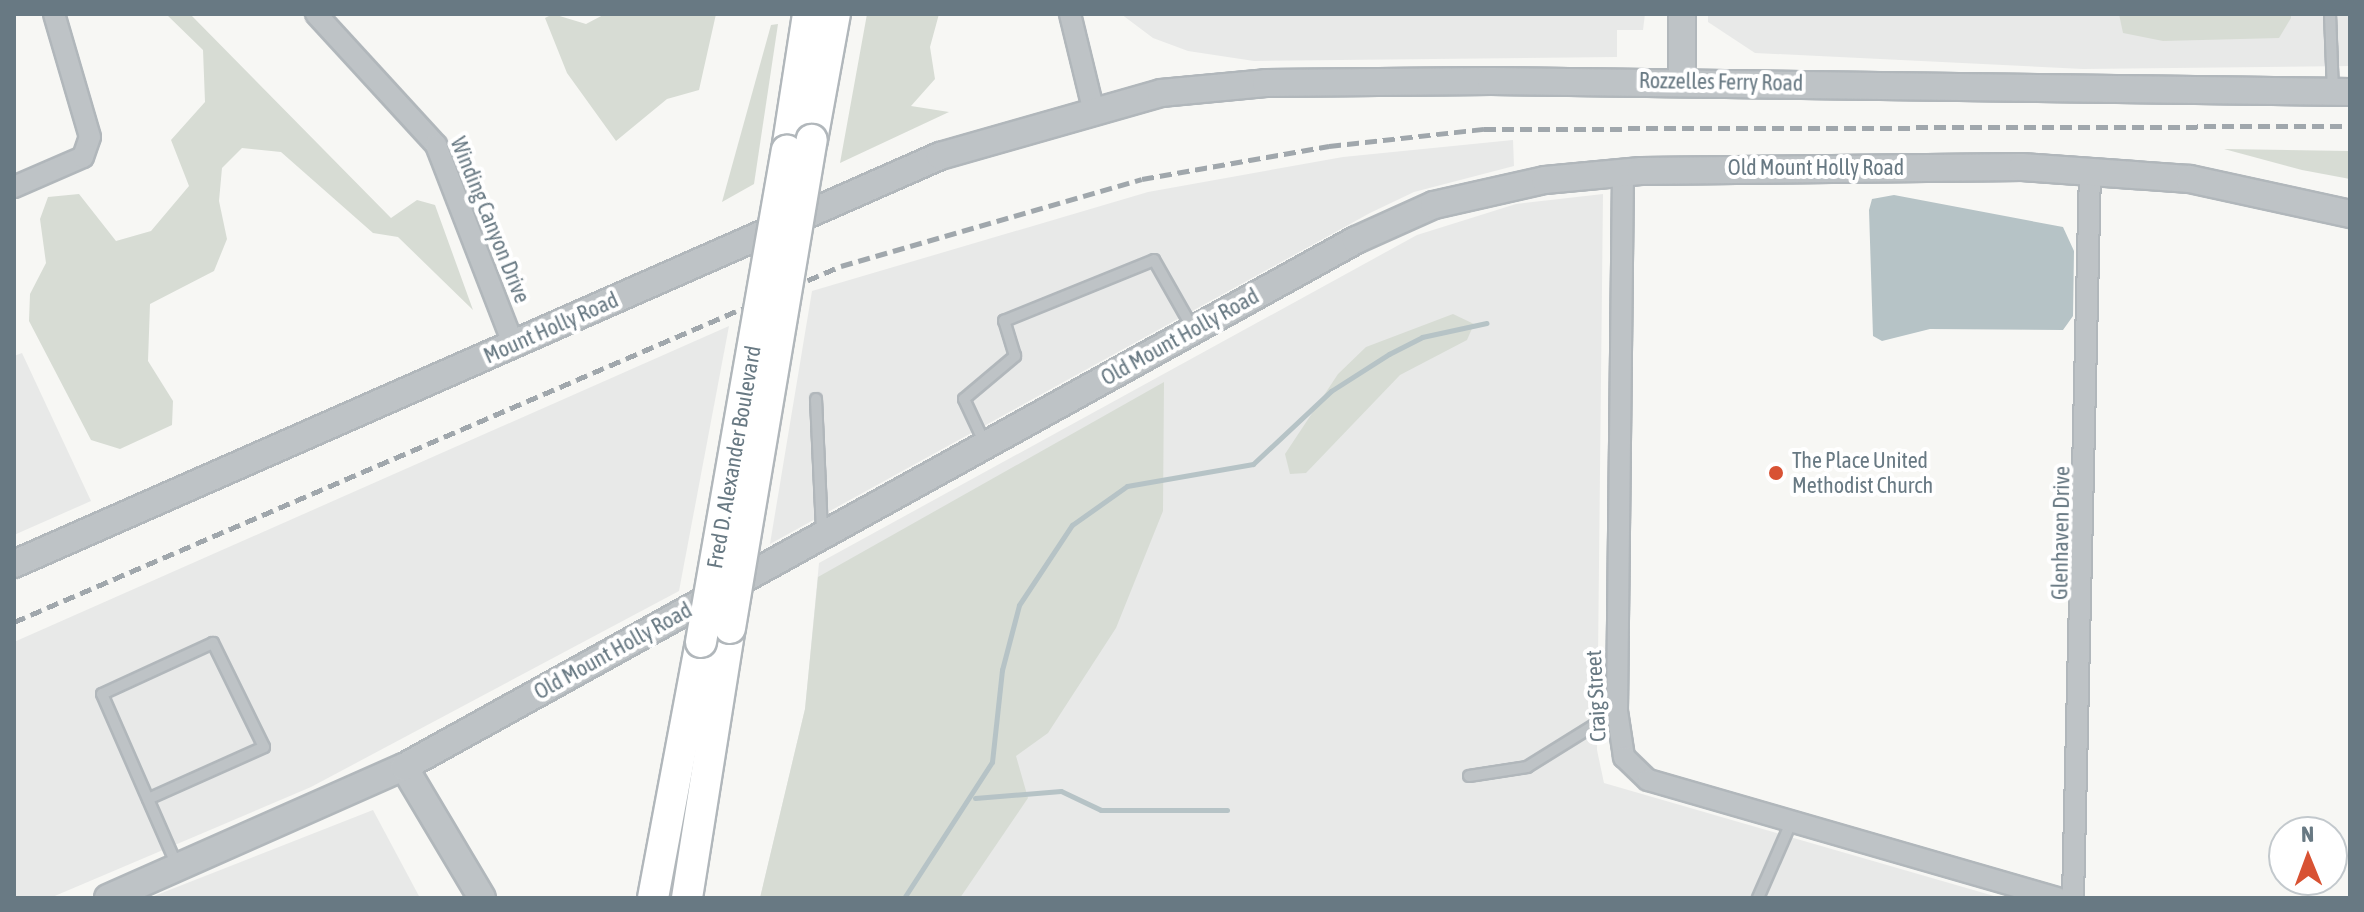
<!DOCTYPE html>
<html>
<head>
<meta charset="utf-8">
<style>
  body { margin:0 }
  #map { position:relative; width:2364px; height:912px; overflow:hidden; background:#f7f7f4; font-family:"Asap Condensed",sans-serif }
  div>[style] { position:absolute }
  .built>* { inset:0; background:#e8e9e8 }
  .green>* { inset:0; background:#d7dcd4 }
  .water>* { inset:0; background:#b6c3c6 }
  .stream>* { height:5px; margin:-2.5px; padding:0 2.5px; transform-origin:2.5px; border-radius:2.5px; background:#b6c3c6 }
  .roads { filter:drop-shadow(2px 0 #b1b7bb) drop-shadow(-2px 0 #b1b7bb) drop-shadow(0 2px #b1b7bb) drop-shadow(0 -2px #b1b7bb) }
  .service>* { height:10px; margin:-5px; padding:0 5px; transform-origin:5px; border-radius:5px; background:#bec3c6 }
  .minor>* { height:20px; margin:-10px; padding:0 10px; transform-origin:10px; border-radius:10px; background:#bec3c6 }
  .tertiary>* { height:26px; margin:-13px; padding:0 13px; transform-origin:13px; border-radius:13px; background:#bec3c6 }
  .secondary>* { height:30px; margin:-15px; padding:0 15px; transform-origin:15px; border-radius:15px; background:#fff }
  .rail>* { height:5px; margin-top:-2.5px; transform-origin:0; background:repeating-linear-gradient(90deg,#a0a7ac 0 12px,transparent 0 18px) }
  .bridges { filter:drop-shadow(2px 0 #b1b7bb) drop-shadow(-2px 0 #b1b7bb) drop-shadow(0 2px #b1b7bb) drop-shadow(0 -2px #b1b7bb) }
  .secondary-bridge>* { height:30px; margin:-15px; padding:0 15px; transform-origin:15px; border-radius:15px; background:#fff }
  .dots>* { width:22px; height:22px; translate:-50% -50%; box-sizing:border-box; border:4px solid #fff; border-radius:50% }
  span { translate:-50% -50%; white-space:nowrap; text-align:center; line-height:1.15; -webkit-text-stroke:8px #fff; paint-order:stroke }
  .street-label { font-size:22px; color:#687983 }
  .poi-label { font-size:22px; color:#687983 }
  .left { translate:0 -50%; text-align:left }
  .frame { position:absolute; inset:0; border:16px solid #687983; pointer-events:none }
  .north { position:absolute; left:2268px; top:816px; width:80px; height:80px; box-sizing:border-box; background:#fff; border:2px solid #c3c9cd; border-radius:50%; rotate:359deg; font-size:22px; font-weight:700; line-height:32px; text-align:center; color:#687983 }
  .north::after { content:''; display:block; margin:auto; width:28px; height:36px; background:#d85233; clip-path:polygon(50% 0,100% 100%,50% 72%,0 100%) }
</style>
</head>
<body>
<div id="map">
  <div class="built">
    <i style="clip-path:polygon(1121px 14px,1645px 14px,1643px 30px,1617px 30px,1617px 57px,1254px 61px,1188px 51px,1153px 38px)"></i>
    <i style="clip-path:polygon(1708px 14px,2350px 14px,2350px 66px,2083px 69px,1755px 53px,1708px 22px)"></i>
    <i style="clip-path:polygon(1513px 140px,1514px 166px,1414px 192px,1370px 213px,770px 544px,812px 291px,1148px 192px,1343px 157px)"></i>
    <i style="clip-path:polygon(1603px 194px,1597px 750px,1604px 783px,2001px 898px,760px 898px,805px 709px,819px 563px,1417px 235px,1516px 204px)"></i>
    <i style="clip-path:polygon(729px 326px,679px 591px,311px 787px,50px 898px,14px 898px,14px 642px)"></i>
    <i style="clip-path:polygon(22px 353px,91px 501px,14px 535px,14px 356px)"></i>
    <i style="clip-path:polygon(373px 810px,420px 898px,149px 898px)"></i>
  </div>
  <div class="green">
    <i style="clip-path:polygon(166px 14px,190px 14px,391px 218px,417px 200px,435px 205px,473px 310px,398px 237px,373px 233px,281px 152px,242px 148px,222px 168px,219px 201px,227px 239px,214px 271px,150px 304px,148px 361px,173px 401px,172px 425px,120px 449px,91px 440px,29px 321px,30px 294px,46px 263px,40px 219px,48px 197px,79px 194px,116px 241px,151px 231px,189px 186px,171px 140px,205px 102px,203px 50px)"></i>
    <i style="clip-path:polygon(553px 14px,586px 24px,605px 14px,716px 14px,699px 90px,667px 99px,616px 141px,567px 73px,545px 18px)"></i>
    <i style="clip-path:polygon(867px 14px,939px 14px,930px 47px,935px 79px,911px 106px,949px 112px,840px 163px)"></i>
    <i style="clip-path:polygon(2119px 14px,2291px 14px,2291px 18px,2279px 38px,2163px 41px,2123px 33px)"></i>
    <i style="clip-path:polygon(778px 24px,754px 184px,722px 202px,771px 25px)"></i>
    <i style="clip-path:polygon(2224px 149px,2350px 151px,2350px 179px,2302px 170px)"></i>
    <i style="clip-path:polygon(1453px 314px,1474px 324px,1467px 340px,1400px 375px,1306px 473px,1290px 474px,1285px 454px,1338px 374px,1366px 347px)"></i>
    <i style="clip-path:polygon(1164px 382px,1163px 511px,1116px 628px,1048px 733px,1016px 756px,1028px 798px,960px 898px,760px 898px,805px 709px,818px 577px)"></i>
  </div>
  <div class="water">
    <i style="clip-path:polygon(1894px 195px,2063px 227px,2074px 251px,2073px 316px,2063px 330px,1930px 329px,1882px 341px,1873px 336px,1869px 210px,1872px 199px)"></i>
  </div>
  <div class="stream">
    <i style="left:975px;top:798px;width:86px;rotate:-4.7deg"></i>
    <i style="left:1061px;top:791px;width:44px;rotate:25.4deg"></i>
    <i style="left:1101px;top:810px;width:126px"></i>
    <i style="left:904px;top:898px;width:162px;rotate:-57.1deg"></i>
    <i style="left:992px;top:762px;width:93px;rotate:-83.8deg"></i>
    <i style="left:1002px;top:670px;width:67px;rotate:-75.3deg"></i>
    <i style="left:1019px;top:605px;width:96px;rotate:-56.5deg"></i>
    <i style="left:1072px;top:525px;width:67px;rotate:-35.3deg"></i>
    <i style="left:1127px;top:486px;width:128px;rotate:-9.9deg"></i>
    <i style="left:1253px;top:464px;width:107px;rotate:-43.1deg"></i>
    <i style="left:1331px;top:391px;width:69px;rotate:-32.5deg"></i>
    <i style="left:1389px;top:354px;width:37px;rotate:-27deg"></i>
    <i style="left:1422px;top:337px;width:66px;rotate:-12.3deg"></i>
  </div>
  <div class="roads">
    <div class="service">
      <i style="left:2330px;top:14px;width:78px;rotate:87.8deg"></i>
      <i style="left:816px;top:399px;width:133px;rotate:87.4deg"></i>
      <i style="left:986px;top:446px;width:52px;rotate:-115.1deg"></i>
      <i style="left:964px;top:399px;width:67px;rotate:-40.1deg"></i>
      <i style="left:1015px;top:356px;width:37px;rotate:-107deg"></i>
      <i style="left:1004px;top:321px;width:162px;rotate:-22.1deg"></i>
      <i style="left:1154px;top:260px;width:77px;rotate:60.4deg"></i>
      <i style="left:1469px;top:776px;width:59px;rotate:-8.8deg"></i>
      <i style="left:1527px;top:767px;width:106px;rotate:-31.9deg"></i>
      <i style="left:148px;top:799px;width:127px;rotate:-24.1deg"></i>
      <i style="left:264px;top:747px;width:116px;rotate:-116.1deg"></i>
      <i style="left:213px;top:643px;width:122px;rotate:155.3deg"></i>
      <i style="left:102px;top:694px;width:188px;rotate:66.4deg"></i>
      <i style="left:1758px;top:898px;width:82px;rotate:-66.3deg"></i>
    </div>
    <div class="minor">
      <i style="left:316px;top:14px;width:178px;rotate:47.5deg"></i>
      <i style="left:436px;top:145px;width:213px;rotate:68.8deg"></i>
      <i style="left:1070px;top:14px;width:97px;rotate:76.3deg"></i>
      <i style="left:1623px;top:173px;width:538px;rotate:90.64deg"></i>
      <i style="left:1617px;top:711px;width:47px;rotate:81.3deg"></i>
      <i style="left:1624px;top:757px;width:33px;rotate:44deg"></i>
      <i style="left:1648px;top:780px;width:427px;rotate:16.1deg"></i>
      <i style="left:14px;top:187px;width:75px;rotate:-23.5deg"></i>
      <i style="left:83px;top:157px;width:21px;rotate:-71deg"></i>
      <i style="left:90px;top:137px;width:128px;rotate:-106.3deg"></i>
      <i style="left:2073px;top:898px;width:729px;rotate:-88.66deg"></i>
    </div>
    <div class="tertiary">
      <i style="left:1682px;top:14px;width:67px;rotate:90deg"></i>
      <i style="left:14px;top:564px;width:1012px;rotate:-23.78deg"></i>
      <i style="left:940px;top:156px;width:230px;rotate:-15.9deg"></i>
      <i style="left:1161px;top:93px;width:105px;rotate:-5.4deg"></i>
      <i style="left:1266px;top:83px;width:225px;rotate:-0.5deg"></i>
      <i style="left:1491px;top:81px;width:859px;rotate:0.73deg"></i>
      <i style="left:404px;top:767px;width:152px;rotate:59.2deg"></i>
      <i style="left:108px;top:898px;width:324px;rotate:-23.9deg"></i>
      <i style="left:404px;top:767px;width:1088px;rotate:-28.97deg"></i>
      <i style="left:1356px;top:240px;width:85px;rotate:-24.2deg"></i>
      <i style="left:1434px;top:205px;width:114px;rotate:-12.7deg"></i>
      <i style="left:1545px;top:180px;width:96px;rotate:-5.4deg"></i>
      <i style="left:1641px;top:171px;width:381px;rotate:-0.6deg"></i>
      <i style="left:2022px;top:167px;width:168px;rotate:4.1deg"></i>
      <i style="left:2190px;top:179px;width:164px;rotate:12.3deg"></i>
    </div>
    <div class="secondary">
      <i style="left:812px;top:140px;width:128px;rotate:-79.7deg"></i>
      <i style="left:787px;top:150px;width:138px;rotate:-81.2deg"></i>
      <i style="left:653px;top:898px;width:260px;rotate:-79.4deg"></i>
      <i style="left:687px;top:898px;width:273px;rotate:-81deg"></i>
    </div>
  </div>
  <div class="rail">
    <i style="left:14px;top:622px;width:900px;rotate:-23.29deg"></i>
    <i style="left:841px;top:266px;width:313px;rotate:-16.1deg"></i>
    <i style="left:1142px;top:179px;width:190px;rotate:-10deg"></i>
    <i style="left:1329px;top:146px;width:156px;rotate:-6.3deg"></i>
    <i style="left:1484px;top:129px;width:866px;rotate:-0.2deg"></i>
  </div>
  <div class="bridges">
    <div class="secondary-bridge">
      <i style="left:730px;top:628px;width:495px;rotate:-80.5deg"></i>
      <i style="left:701px;top:642px;width:499px;rotate:-80.1deg"></i>
    </div>
  </div>
  <div class="dots">
    <i style="left:1776px;top:473px;background:#d85233"></i>
  </div>
  <div class="street-label">
    <span style="left:1721px;top:82px;rotate:1deg">Rozzelles Ferry Road</span>
    <span style="left:1816px;top:168px">Old Mount Holly Road</span>
    <span style="left:490px;top:220px;rotate:68deg">Winding Canyon Drive</span>
    <span style="left:551px;top:328px;rotate:-24deg">Mount Holly Road</span>
    <span style="left:1180px;top:337px;rotate:-29deg">Old Mount Holly Road</span>
    <span style="left:734px;top:457px;rotate:-80deg">Fred D. Alexander Boulevard</span>
    <span style="left:2061px;top:533px;rotate:-89deg">Glenhaven Drive</span>
    <span style="left:613px;top:651px;rotate:-29deg">Old Mount Holly Road</span>
    <span style="left:1596px;top:696px;rotate:-93deg">Craig Street</span>
  </div>
  <div class="poi-label">
    <span class="left" style="left:1792px;top:473px">The Place United<br>Methodist Church</span>
  </div>
  <div class="frame"></div>
  <div class="north">N</div>
</div>
</body>
</html>
